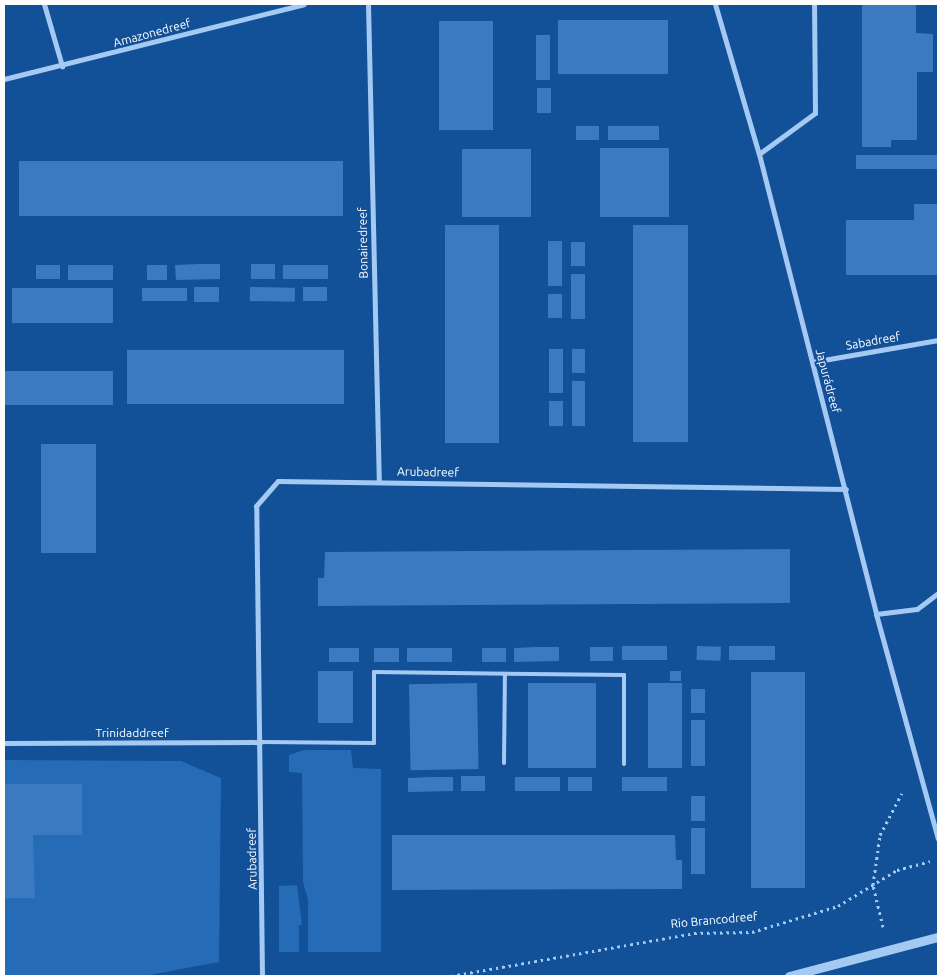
<!DOCTYPE html>
<html>
<head>
<meta charset="utf-8">
<style>
  body { margin:0 }
  #map { position:relative; width:942px; height:980px; overflow:hidden; background:#125098; font-family:Ubuntu,sans-serif }
  div>[style] { position:absolute }
  .green>* { inset:0; background:#256bb6 }
  .building>* { inset:0; background:#3b7ac0; transform-origin:0 0 }
  .path>* { height:3px; margin-top:-1.5px; transform-origin:0; background:repeating-linear-gradient(90deg,#a4caf3 0 2.5px,transparent 0 6.5px) }
  .service>* { height:4px; margin:-2px; padding:0 2px; transform-origin:2px; border-radius:2px; background:#a4caf3 }
  .minor>* { height:5px; margin:-2.5px; padding:0 2.5px; transform-origin:2.5px; border-radius:2.5px; background:#a4caf3 }
  .tertiary>* { height:9px; margin:-4.5px; padding:0 4.5px; transform-origin:4.5px; border-radius:4.5px; background:#a4caf3 }
  span { translate:-50% -50%; white-space:nowrap; text-align:center; line-height:1.15; -webkit-text-stroke:4px #125098; paint-order:stroke }
  .street-label { font-size:12px; color:#fff }
  .frame { position:absolute; inset:0; border:5px solid #fff; pointer-events:none }
</style>
</head>
<body>
<div id="map">
  <div class="green">
    <i style="clip-path:polygon(304px 750px,351px 750px,353px 768px,381px 769px,381px 952px,308px 952px,308px 900px,303px 882px,302px 773px,289px 772px,289px 755px)"></i>
    <i style="clip-path:polygon(4px 760px,181px 761px,221px 778px,219px 962px,144px 976px,4px 976px)"></i>
    <i style="clip-path:polygon(297px 885px,302px 925px,299px 925px,299px 952px,279px 952px,279px 886px)"></i>
  </div>
  <div class="building">
    <i style="clip-path:polygon(862px 4px,916px 4px,916px 33px,933px 34px,933px 72px,917px 72px,917px 140px,891px 140px,891px 147px,862px 147px)"></i>
    <i style="left:558px;top:20px;width:110px;height:54px"></i>
    <i style="left:439px;top:21px;width:54px;height:109px"></i>
    <i style="left:536px;top:35px;width:14px;height:45px"></i>
    <i style="left:537px;top:88px;width:14px;height:25px"></i>
    <i style="left:576px;top:126px;width:23px;height:14px"></i>
    <i style="left:608px;top:126px;width:51px;height:14px"></i>
    <i style="left:600px;top:148px;width:69px;height:69px"></i>
    <i style="left:462px;top:149px;width:69px;height:68px"></i>
    <i style="left:856px;top:155px;width:82px;height:14px"></i>
    <i style="left:343px;top:161px;width:55px;height:324px;rotate:90deg"></i>
    <i style="clip-path:polygon(914px 204px,938px 204px,938px 275px,846px 275px,846px 220px,914px 220px)"></i>
    <i style="left:499px;top:225px;width:218px;height:54px;rotate:90deg"></i>
    <i style="left:633px;top:225px;width:55px;height:217px"></i>
    <i style="left:548px;top:241px;width:14px;height:45px"></i>
    <i style="left:585px;top:242px;width:24px;height:14px;rotate:90deg"></i>
    <i style="clip-path:polygon(198px 264px,220px 264px,220px 279px,176px 280px,175px 265px)"></i>
    <i style="left:275px;top:264px;width:15px;height:24px;rotate:90deg"></i>
    <i style="left:36px;top:265px;width:24px;height:14px"></i>
    <i style="left:68px;top:265px;width:45px;height:15px"></i>
    <i style="left:147px;top:265px;width:20px;height:15px"></i>
    <i style="left:283px;top:265px;width:45px;height:14px"></i>
    <i style="left:585px;top:274px;width:45px;height:14px;rotate:90deg"></i>
    <i style="left:194px;top:287px;width:25px;height:15px"></i>
    <i style="left:250px;top:287px;width:45px;height:14px;rotate:1deg"></i>
    <i style="left:327px;top:287px;width:14px;height:24px;rotate:90deg"></i>
    <i style="left:12px;top:288px;width:101px;height:35px"></i>
    <i style="left:142px;top:288px;width:45px;height:13px"></i>
    <i style="left:548px;top:294px;width:14px;height:24px"></i>
    <i style="left:549px;top:349px;width:14px;height:44px"></i>
    <i style="left:572px;top:349px;width:13px;height:24px"></i>
    <i style="left:127px;top:350px;width:217px;height:54px"></i>
    <i style="left:4px;top:371px;width:109px;height:34px"></i>
    <i style="left:572px;top:381px;width:13px;height:45px"></i>
    <i style="left:549px;top:401px;width:14px;height:25px"></i>
    <i style="left:96px;top:444px;width:109px;height:55px;rotate:90deg"></i>
    <i style="clip-path:polygon(790px 549px,790px 603px,318px 606px,318px 578px,324px 578px,325px 552px)"></i>
    <i style="left:667px;top:646px;width:14px;height:45px;rotate:90deg"></i>
    <i style="left:697px;top:646px;width:24px;height:14px;rotate:2deg"></i>
    <i style="left:775px;top:646px;width:14px;height:46px;rotate:90deg"></i>
    <i style="clip-path:polygon(536px 647px,559px 647px,559px 661px,514px 662px,514px 648px)"></i>
    <i style="left:590px;top:647px;width:23px;height:14px"></i>
    <i style="left:329px;top:648px;width:30px;height:14px"></i>
    <i style="left:374px;top:648px;width:25px;height:14px"></i>
    <i style="left:407px;top:648px;width:45px;height:14px"></i>
    <i style="left:482px;top:648px;width:24px;height:14px"></i>
    <i style="left:318px;top:671px;width:35px;height:52px"></i>
    <i style="left:670px;top:671px;width:11px;height:10px"></i>
    <i style="left:751px;top:672px;width:54px;height:216px"></i>
    <i style="left:477px;top:683px;width:86px;height:68px;rotate:89deg"></i>
    <i style="left:528px;top:683px;width:68px;height:85px"></i>
    <i style="left:648px;top:683px;width:34px;height:85px"></i>
    <i style="left:691px;top:689px;width:14px;height:24px"></i>
    <i style="left:705px;top:720px;width:46px;height:14px;rotate:90deg"></i>
    <i style="left:485px;top:776px;width:15px;height:24px;rotate:90deg"></i>
    <i style="clip-path:polygon(431px 777px,453px 777px,453px 791px,408px 792px,408px 778px)"></i>
    <i style="left:515px;top:777px;width:45px;height:14px"></i>
    <i style="left:568px;top:777px;width:24px;height:14px"></i>
    <i style="left:622px;top:777px;width:45px;height:14px"></i>
    <i style="clip-path:polygon(4px 784px,82px 784px,82px 835px,33px 835px,35px 898px,4px 898px)"></i>
    <i style="left:691px;top:796px;width:14px;height:25px"></i>
    <i style="left:691px;top:828px;width:14px;height:46px"></i>
    <i style="clip-path:polygon(392px 835px,675px 835px,676px 860px,682px 860px,682px 889px,392px 890px)"></i>
  </div>
  <div class="path">
    <i style="left:883px;top:927px;width:43px;rotate:-103.4deg"></i>
    <i style="left:873px;top:885px;width:50px;rotate:-82deg"></i>
    <i style="left:880px;top:835px;width:47px;rotate:-62.4deg"></i>
    <i style="left:451px;top:976px;width:247px;rotate:-10deg"></i>
    <i style="left:694px;top:933px;width:58px;rotate:-1deg"></i>
    <i style="left:752px;top:932px;width:90px;rotate:-16.8deg"></i>
    <i style="left:838px;top:906px;width:69px;rotate:-31.4deg"></i>
    <i style="left:897px;top:870px;width:34px;rotate:-15deg"></i>
  </div>
  <div class="service">
    <i style="left:261px;top:742px;width:113px;rotate:0.5deg"></i>
    <i style="left:374px;top:743px;width:71px;rotate:-90deg"></i>
    <i style="left:374px;top:672px;width:250px;rotate:0.7deg"></i>
    <i style="left:624px;top:675px;width:89px;rotate:90deg"></i>
    <i style="left:504px;top:763px;width:89px;rotate:-89.4deg"></i>
  </div>
  <div class="minor">
    <i style="left:44px;top:4px;width:65px;rotate:73.8deg"></i>
    <i style="left:368px;top:4px;width:477px;rotate:88.7deg"></i>
    <i style="left:715px;top:4px;width:156px;rotate:73.7deg"></i>
    <i style="left:759px;top:154px;width:475px;rotate:75.7deg"></i>
    <i style="left:876px;top:614px;width:233px;rotate:74.6deg"></i>
    <i style="left:4px;top:79px;width:309px;rotate:-14deg"></i>
    <i style="left:759px;top:154px;width:69px;rotate:-36.2deg"></i>
    <i style="left:815px;top:113px;width:109px;rotate:-90.5deg"></i>
    <i style="left:812px;top:362px;width:128px;rotate:-9.9deg"></i>
    <i style="left:876px;top:614px;width:41px;rotate:-7deg"></i>
    <i style="left:917px;top:609px;width:26px;rotate:-37deg"></i>
    <i style="left:4px;top:743px;width:257px;rotate:-0.2deg"></i>
    <i style="left:262px;top:976px;width:470px;rotate:-90.7deg"></i>
    <i style="left:256px;top:506px;width:33px;rotate:-49deg"></i>
    <i style="left:278px;top:481px;width:568px;rotate:0.81deg"></i>
  </div>
  <div class="tertiary">
    <i style="left:789px;top:976px;width:154px;rotate:-14.7deg"></i>
  </div>
  <div class="street-label">
    <span style="left:152px;top:33px;rotate:-15deg">Amazonedreef</span>
    <span style="left:363px;top:243px;rotate:-91deg">Bonairedreef</span>
    <span style="left:873px;top:341px;rotate:-10deg">Sabadreef</span>
    <span style="left:828px;top:381px;rotate:75deg">Japurádreef</span>
    <span style="left:428px;top:472px;rotate:1deg">Arubadreef</span>
    <span style="left:132px;top:733px">Trinidaddreef</span>
    <span style="left:252px;top:859px;rotate:-91deg">Arubadreef</span>
    <span style="left:714px;top:920px;rotate:-5deg">Rio Brancodreef</span>
  </div>
  <div class="frame"></div>
</div>
</body>
</html>
